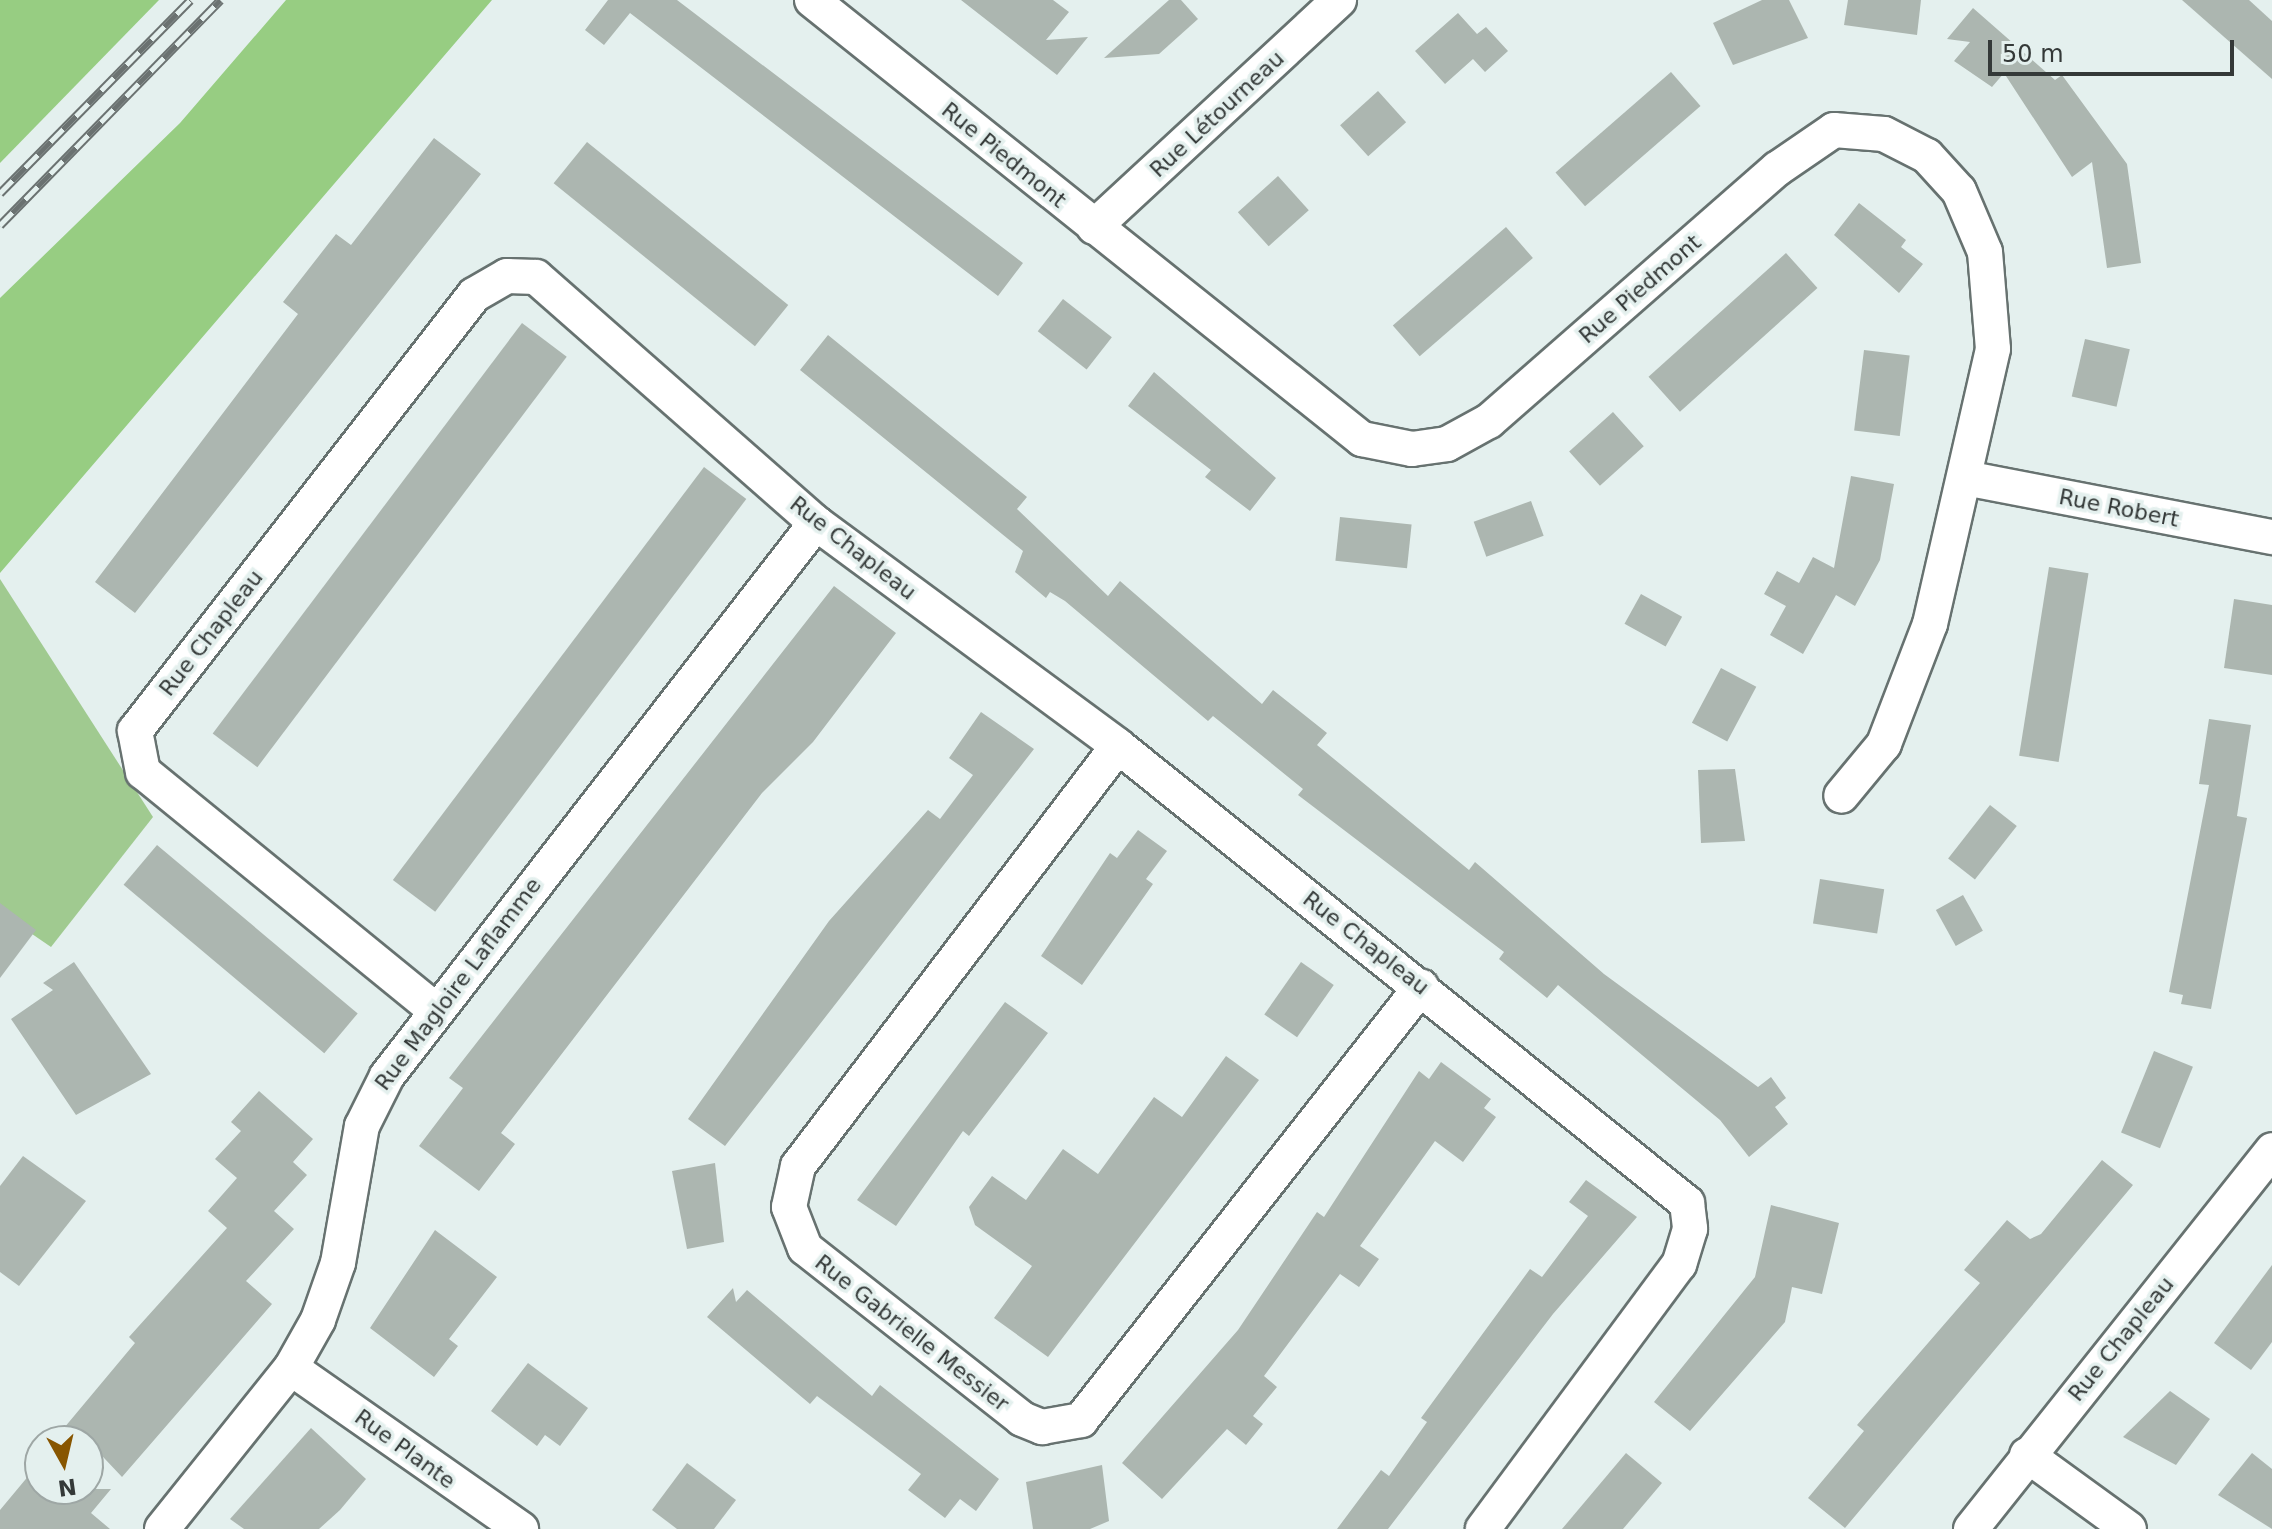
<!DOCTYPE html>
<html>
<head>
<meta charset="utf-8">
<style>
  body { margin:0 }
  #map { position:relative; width:2272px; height:1529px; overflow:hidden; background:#e4f0ee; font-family:"DejaVu Sans",sans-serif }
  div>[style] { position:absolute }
  .green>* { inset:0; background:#a0ca90 }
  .forest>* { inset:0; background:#97cd82 }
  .building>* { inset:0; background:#acb6b0; transform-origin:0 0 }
  .roads { filter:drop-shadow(2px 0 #677270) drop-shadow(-2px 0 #677270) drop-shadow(0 2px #677270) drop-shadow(0 -2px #677270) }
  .street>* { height:34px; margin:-17px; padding:0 17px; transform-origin:17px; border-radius:17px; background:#fff }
  .rail>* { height:9px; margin-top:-4.5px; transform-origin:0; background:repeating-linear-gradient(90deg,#e4f0ee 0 18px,#6b7271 0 36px); box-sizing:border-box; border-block:2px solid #6b7271 }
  span { translate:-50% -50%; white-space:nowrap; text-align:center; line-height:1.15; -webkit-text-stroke:7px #e4f0ee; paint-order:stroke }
  .street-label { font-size:22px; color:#343938 }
  .north { position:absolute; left:24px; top:1425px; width:80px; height:80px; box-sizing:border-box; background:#e4f0ee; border:2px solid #9ea7a5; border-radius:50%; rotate:172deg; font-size:22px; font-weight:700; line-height:32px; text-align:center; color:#343938 }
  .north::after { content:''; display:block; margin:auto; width:28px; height:36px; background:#885600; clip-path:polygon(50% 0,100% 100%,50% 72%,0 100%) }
  .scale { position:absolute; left:1988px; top:40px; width:246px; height:36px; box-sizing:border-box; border:4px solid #343938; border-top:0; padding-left:10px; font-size:24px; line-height:28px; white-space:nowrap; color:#343938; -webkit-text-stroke:6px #e4f0ee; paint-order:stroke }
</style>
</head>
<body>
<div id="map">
  <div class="green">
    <i style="clip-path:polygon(0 579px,153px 817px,51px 947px,0 912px)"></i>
  </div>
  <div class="forest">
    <i style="clip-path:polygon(0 0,159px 0,0 163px)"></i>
    <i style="clip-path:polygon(286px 0,492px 0,0 573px,0 298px,180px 123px)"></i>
  </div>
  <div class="building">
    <i style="clip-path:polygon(608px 0,677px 0,1023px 263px,998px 296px,630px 13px,604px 45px,585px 30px)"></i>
    <i style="clip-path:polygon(961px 0,1053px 0,1069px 12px,1046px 40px,1088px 37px,1057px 75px)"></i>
    <i style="clip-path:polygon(1169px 0,1181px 0,1198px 19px,1159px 54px,1104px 58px)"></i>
    <i style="clip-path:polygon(1762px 0,1789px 0,1808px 38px,1733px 65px,1713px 23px)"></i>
    <i style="clip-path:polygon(1848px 0,1921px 0,1917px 35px,1844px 25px)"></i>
    <i style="clip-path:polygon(2182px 0,2249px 0,2272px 21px,2272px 79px)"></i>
    <i style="clip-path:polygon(1973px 8px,2055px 80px,2062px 75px,2127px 164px,2141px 263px,2107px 268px,2092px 162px,2072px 177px,2004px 73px,1992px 87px,1954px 61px,1970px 42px,1947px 39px)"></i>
    <i style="clip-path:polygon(1458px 13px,1477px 34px,1486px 27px,1508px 51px,1485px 72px,1473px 59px,1445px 84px,1415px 51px)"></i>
    <i style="left:1671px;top:72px;width:45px;height:153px;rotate:49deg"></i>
    <i style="left:1378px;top:91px;width:42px;height:51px;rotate:48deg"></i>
    <i style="clip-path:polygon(434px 138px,481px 174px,135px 613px,95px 582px,298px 314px,283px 302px,336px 234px,351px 245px)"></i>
    <i style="left:587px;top:142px;width:259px;height:53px;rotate:39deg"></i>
    <i style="left:1278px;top:176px;width:46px;height:54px;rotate:48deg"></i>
    <i style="clip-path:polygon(1859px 203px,1906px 240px,1901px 247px,1923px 264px,1899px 293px,1834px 235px)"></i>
    <i style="left:1506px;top:227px;width:41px;height:150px;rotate:49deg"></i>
    <i style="left:1786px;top:253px;width:47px;height:185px;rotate:48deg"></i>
    <i style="left:1063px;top:299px;width:62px;height:41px;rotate:38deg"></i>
    <i style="left:522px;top:323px;width:56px;height:514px;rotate:37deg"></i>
    <i style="clip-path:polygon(828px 335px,1027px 497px,1017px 509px,1108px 596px,1120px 581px,1262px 704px,1273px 690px,1327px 733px,1317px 745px,1469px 870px,1475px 862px,1604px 974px,1758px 1087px,1771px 1077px,1786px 1098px,1775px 1107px,1788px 1124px,1749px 1157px,1720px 1120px,1558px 985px,1547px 998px,1499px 959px,1504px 952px,1298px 795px,1303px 789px,1213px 716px,1208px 721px,1065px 601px,1050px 592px,1046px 598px,1015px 572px,1023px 551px,800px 370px)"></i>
    <i style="left:2085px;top:339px;width:46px;height:59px;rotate:13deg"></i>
    <i style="left:1864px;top:350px;width:46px;height:81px;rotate:7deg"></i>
    <i style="clip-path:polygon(1154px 372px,1276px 478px,1250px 511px,1205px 477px,1211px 470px,1128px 406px)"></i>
    <i style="left:1613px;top:412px;width:46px;height:59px;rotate:48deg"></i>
    <i style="left:704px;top:467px;width:53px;height:517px;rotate:37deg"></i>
    <i style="clip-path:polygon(1851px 476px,1894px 484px,1880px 560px,1855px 606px,1836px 595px,1803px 654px,1770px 635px,1786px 606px,1764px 594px,1777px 571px,1799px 583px,1813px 557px,1834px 568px)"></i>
    <i style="left:1531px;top:501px;width:37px;height:61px;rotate:70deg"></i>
    <i style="left:1340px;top:517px;width:72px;height:44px;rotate:6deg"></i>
    <i style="left:2049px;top:567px;width:40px;height:191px;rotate:9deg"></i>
    <i style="clip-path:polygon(834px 586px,896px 633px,813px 742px,762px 793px,501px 1133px,515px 1144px,479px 1191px,419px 1146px,463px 1088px,449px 1078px)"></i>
    <i style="left:1641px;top:594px;width:47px;height:34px;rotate:29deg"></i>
    <i style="clip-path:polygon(2234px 599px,2272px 605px,2272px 675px,2224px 668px)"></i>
    <i style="left:1721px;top:668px;width:40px;height:62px;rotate:28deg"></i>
    <i style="clip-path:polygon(981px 712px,1034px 749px,725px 1146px,688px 1119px,829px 921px,928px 810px,940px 819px,973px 775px,949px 758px)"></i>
    <i style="clip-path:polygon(2209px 719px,2251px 725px,2237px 816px,2247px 818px,2211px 1009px,2181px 1004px,2183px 995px,2169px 992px,2209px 785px,2199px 784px)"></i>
    <i style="clip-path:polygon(1735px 769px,1745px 841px,1701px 843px,1698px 770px)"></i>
    <i style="left:1990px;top:805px;width:34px;height:68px;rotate:38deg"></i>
    <i style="clip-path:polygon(1138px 830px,1167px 851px,1146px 879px,1153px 884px,1082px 985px,1041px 956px,1110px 853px,1117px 858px)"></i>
    <i style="left:157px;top:845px;width:262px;height:52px;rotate:40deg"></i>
    <i style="left:1820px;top:879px;width:65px;height:45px;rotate:9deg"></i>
    <i style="left:1963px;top:895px;width:41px;height:31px;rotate:61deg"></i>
    <i style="clip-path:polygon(0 903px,36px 930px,0 978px)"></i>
    <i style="clip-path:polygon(74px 962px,151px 1074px,76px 1115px,11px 1019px,53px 990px,43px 983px)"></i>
    <i style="left:1301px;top:962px;width:40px;height:64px;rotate:35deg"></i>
    <i style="clip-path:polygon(1005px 1002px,1048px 1033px,969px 1136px,963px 1131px,896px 1226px,857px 1200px)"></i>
    <i style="left:2154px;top:1051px;width:42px;height:88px;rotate:22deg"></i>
    <i style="clip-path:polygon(1226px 1056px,1259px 1080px,1048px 1357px,994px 1318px,1032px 1266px,975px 1225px,969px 1207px,992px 1176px,1026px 1200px,1063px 1149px,1098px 1174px,1154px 1097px,1182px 1117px)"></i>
    <i style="clip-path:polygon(1441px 1062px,1491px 1099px,1484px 1108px,1496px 1117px,1463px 1162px,1435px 1141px,1360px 1246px,1379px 1259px,1359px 1287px,1340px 1274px,1264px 1376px,1277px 1387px,1253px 1416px,1263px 1424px,1246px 1445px,1227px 1429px,1162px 1499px,1122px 1463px,1238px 1330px,1317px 1212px,1324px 1217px,1419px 1071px,1429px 1079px)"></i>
    <i style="clip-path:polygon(259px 1091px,313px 1139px,293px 1162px,307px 1175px,274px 1211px,294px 1229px,246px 1281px,272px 1304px,122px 1477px,88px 1441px,64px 1428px,135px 1343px,129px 1337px,227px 1228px,208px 1211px,237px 1178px,215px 1159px,241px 1131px,231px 1122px)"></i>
    <i style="clip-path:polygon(23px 1156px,86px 1201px,19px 1286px,0 1272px,0 1186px)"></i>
    <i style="clip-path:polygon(2102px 1160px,2133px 1185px,1845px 1528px,1808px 1498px,1864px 1431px,1857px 1425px,1980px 1283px,1964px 1270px,2007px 1220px,2030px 1239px,2041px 1234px)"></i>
    <i style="clip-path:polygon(715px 1163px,724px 1242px,687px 1249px,672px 1171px)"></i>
    <i style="clip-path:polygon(1586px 1180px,1637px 1217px,1553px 1314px,1388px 1529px,1337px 1529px,1381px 1470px,1389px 1476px,1427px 1422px,1421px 1418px,1530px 1269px,1542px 1277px,1588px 1216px,1569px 1202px)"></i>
    <i style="clip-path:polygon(1771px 1205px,1839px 1223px,1822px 1294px,1792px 1287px,1785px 1322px,1690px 1431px,1654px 1402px,1755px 1277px)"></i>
    <i style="clip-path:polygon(435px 1230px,497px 1277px,449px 1339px,458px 1346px,434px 1377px,370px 1328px)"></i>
    <i style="clip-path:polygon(2272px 1265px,2272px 1342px,2251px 1370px,2214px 1343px)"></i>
    <i style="clip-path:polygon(733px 1288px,736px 1302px,747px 1290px,872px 1396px,880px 1385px,999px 1479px,976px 1511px,960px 1499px,945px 1518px,908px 1490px,921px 1474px,817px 1396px,810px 1404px,707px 1317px)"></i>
    <i style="clip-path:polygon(528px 1363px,588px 1408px,560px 1446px,545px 1435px,537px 1446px,491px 1411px)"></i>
    <i style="clip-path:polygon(2170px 1391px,2210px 1419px,2176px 1465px,2123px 1437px)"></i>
    <i style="clip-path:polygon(311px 1428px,366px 1479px,340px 1510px,319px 1529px,244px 1529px,230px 1519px)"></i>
    <i style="clip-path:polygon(1626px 1453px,1662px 1483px,1623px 1529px,1562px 1529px)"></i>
    <i style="clip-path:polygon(2252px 1453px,2272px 1469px,2272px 1529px,2218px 1495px)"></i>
    <i style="clip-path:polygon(40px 1462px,40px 1489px,111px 1489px,91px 1513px,110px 1529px,0 1529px,0 1510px)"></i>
    <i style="clip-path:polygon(687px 1463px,736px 1500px,714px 1529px,677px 1529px,652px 1510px)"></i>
    <i style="clip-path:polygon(1102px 1465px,1109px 1521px,1090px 1529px,1033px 1529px,1026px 1482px)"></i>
  </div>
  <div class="roads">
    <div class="street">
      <i style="left:812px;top:0;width:704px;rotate:38.6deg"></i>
      <i style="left:1362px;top:439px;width:51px;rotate:11.3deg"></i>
      <i style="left:1412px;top:449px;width:35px;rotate:-8deg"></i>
      <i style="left:1447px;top:444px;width:48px;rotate:-28.7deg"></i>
      <i style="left:1489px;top:421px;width:383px;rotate:-41.2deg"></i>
      <i style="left:1777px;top:169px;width:69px;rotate:-34.4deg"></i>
      <i style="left:1834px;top:130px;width:50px;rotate:4.6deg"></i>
      <i style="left:1884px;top:134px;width:48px;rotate:27.1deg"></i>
      <i style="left:1927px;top:156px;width:47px;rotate:47.6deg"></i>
      <i style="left:1959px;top:191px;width:66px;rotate:66.9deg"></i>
      <i style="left:1985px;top:252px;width:97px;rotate:85.3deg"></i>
      <i style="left:1993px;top:349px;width:282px;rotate:102.9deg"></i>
      <i style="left:1930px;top:624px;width:129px;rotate:111deg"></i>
      <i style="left:1884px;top:744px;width:67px;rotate:129.6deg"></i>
      <i style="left:1094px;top:227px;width:334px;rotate:-42.8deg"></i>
      <i style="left:1965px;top:478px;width:313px;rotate:10.9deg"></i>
      <i style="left:1118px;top:746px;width:528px;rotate:127.3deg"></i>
      <i style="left:798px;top:1166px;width:42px;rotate:102.4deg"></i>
      <i style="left:789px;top:1207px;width:44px;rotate:68.7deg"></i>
      <i style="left:805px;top:1248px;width:276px;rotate:38.2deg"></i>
      <i style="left:1022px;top:1419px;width:22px;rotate:22deg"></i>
      <i style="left:1042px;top:1427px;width:40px;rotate:-10deg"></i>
      <i style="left:1081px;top:1420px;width:551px;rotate:-51.86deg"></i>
      <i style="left:434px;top:1009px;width:375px;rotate:-140.8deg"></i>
      <i style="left:143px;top:772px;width:42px;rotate:-101deg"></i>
      <i style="left:135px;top:731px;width:552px;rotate:-52.13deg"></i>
      <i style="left:474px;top:295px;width:38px;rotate:-30deg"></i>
      <i style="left:507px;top:276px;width:29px;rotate:2deg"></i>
      <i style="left:536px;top:277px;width:373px;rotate:41.3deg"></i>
      <i style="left:816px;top:523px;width:375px;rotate:36.4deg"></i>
      <i style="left:1118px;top:746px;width:730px;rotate:38.77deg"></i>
      <i style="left:1687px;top:1203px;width:26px;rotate:83deg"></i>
      <i style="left:1690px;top:1229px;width:37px;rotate:107deg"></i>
      <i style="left:1679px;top:1264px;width:330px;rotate:126.5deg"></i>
      <i style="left:291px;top:1368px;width:281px;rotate:35deg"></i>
      <i style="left:2027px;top:1455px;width:126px;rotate:36deg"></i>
      <i style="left:162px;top:1529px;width:206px;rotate:-51.3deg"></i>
      <i style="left:291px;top:1368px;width:55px;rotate:-60.6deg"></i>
      <i style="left:318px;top:1320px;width:60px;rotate:-70.7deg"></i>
      <i style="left:338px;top:1263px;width:139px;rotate:-80.1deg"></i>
      <i style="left:362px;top:1126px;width:56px;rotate:-63.4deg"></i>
      <i style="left:387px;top:1076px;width:700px;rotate:-52.2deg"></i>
      <i style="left:1971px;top:1529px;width:484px;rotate:-51.5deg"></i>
    </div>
  </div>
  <div class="rail">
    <i style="left:0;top:193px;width:271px;rotate:-45.4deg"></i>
    <i style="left:0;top:225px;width:315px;rotate:-45.6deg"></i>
  </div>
  <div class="street-label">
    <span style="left:1217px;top:114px;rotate:-43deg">Rue Létourneau</span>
    <span style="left:1004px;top:155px;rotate:39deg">Rue Piedmont</span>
    <span style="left:1640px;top:289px;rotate:-41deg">Rue Piedmont</span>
    <span style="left:2119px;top:508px;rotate:11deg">Rue Robert</span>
    <span style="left:853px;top:548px;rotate:38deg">Rue Chapleau</span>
    <span style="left:211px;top:633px;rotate:-52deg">Rue Chapleau</span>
    <span style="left:1366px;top:943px;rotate:38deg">Rue Chapleau</span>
    <span style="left:458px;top:984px;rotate:-53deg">Rue Magloire Laflamme</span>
    <span style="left:912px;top:1333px;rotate:38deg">Rue Gabrielle Messier</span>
    <span style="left:2121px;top:1339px;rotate:-51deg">Rue Chapleau</span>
    <span style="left:405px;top:1449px;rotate:36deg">Rue Plante</span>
  </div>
  <div class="north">N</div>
  <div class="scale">50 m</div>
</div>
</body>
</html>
